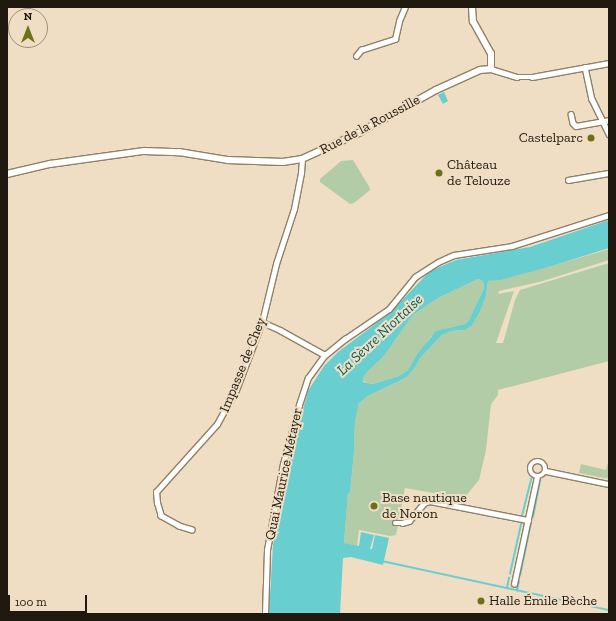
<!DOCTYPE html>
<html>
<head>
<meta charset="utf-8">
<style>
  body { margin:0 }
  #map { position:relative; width:616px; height:621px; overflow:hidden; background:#efdec3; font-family:"Zilla Slab",serif }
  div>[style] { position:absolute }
  .green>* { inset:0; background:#b3cca8 }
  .water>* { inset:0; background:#69cecf }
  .stream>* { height:1.5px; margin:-0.75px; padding:0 0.75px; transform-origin:0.75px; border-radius:0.75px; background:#69cecf }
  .roads { filter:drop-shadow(1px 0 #8f8067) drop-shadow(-1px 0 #8f8067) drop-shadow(0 1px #8f8067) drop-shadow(0 -1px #8f8067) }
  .minor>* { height:4.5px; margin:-2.25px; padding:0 2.25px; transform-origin:2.25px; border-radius:2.25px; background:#fff }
  .minor>.ring { margin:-2.25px; padding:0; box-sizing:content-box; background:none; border:4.5px solid #fff; border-radius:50% }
  .tertiary>* { height:5.5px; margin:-2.75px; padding:0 2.75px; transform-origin:2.75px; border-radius:2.75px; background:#fff }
  .dots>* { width:11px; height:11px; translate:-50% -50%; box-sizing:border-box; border:2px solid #efdec3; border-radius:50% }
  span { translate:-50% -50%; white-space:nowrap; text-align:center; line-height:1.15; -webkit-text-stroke:4px #efdec3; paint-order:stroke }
  .street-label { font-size:14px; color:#1f190f }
  .poi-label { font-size:14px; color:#1f190f }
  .right { translate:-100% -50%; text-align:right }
  .left { translate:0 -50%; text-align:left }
  .water-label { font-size:15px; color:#025f60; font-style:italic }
  .frame { position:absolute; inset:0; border:8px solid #1f190f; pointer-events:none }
  .north { position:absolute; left:8px; top:8px; width:40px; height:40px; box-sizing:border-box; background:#efdec3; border:1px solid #9c8f7b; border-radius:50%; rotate:0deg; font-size:11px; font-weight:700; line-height:16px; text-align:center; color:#1f190f }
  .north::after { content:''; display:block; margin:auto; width:14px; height:18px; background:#6c7117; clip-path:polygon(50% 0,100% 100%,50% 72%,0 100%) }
  .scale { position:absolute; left:8px; top:595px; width:79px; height:18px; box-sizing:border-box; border:2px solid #1f190f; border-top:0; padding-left:5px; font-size:12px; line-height:14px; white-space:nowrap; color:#1f190f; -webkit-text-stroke:3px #efdec3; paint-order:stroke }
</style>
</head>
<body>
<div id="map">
  <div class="green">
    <i style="clip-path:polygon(353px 160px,370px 188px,370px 190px,354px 203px,350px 204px,320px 182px,320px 179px,341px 161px)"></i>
    <i style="clip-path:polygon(609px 249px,609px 260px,543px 281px,499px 291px,498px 294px,514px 291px,496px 343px,503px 343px,515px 300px,520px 290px,609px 263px,609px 361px,498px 390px,498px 395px,491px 404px,486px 450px,479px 480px,465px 497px,461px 498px,405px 488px,396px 535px,390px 536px,359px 530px,357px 546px,344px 543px,348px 493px,350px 493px,354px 452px,355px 422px,359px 403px,368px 396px,407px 377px,416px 366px,420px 358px,442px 335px,451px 331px,465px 330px,471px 325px,486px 296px,488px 281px,552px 266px)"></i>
    <i style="clip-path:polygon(478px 279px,483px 281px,484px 288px,469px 320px,465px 324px,445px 329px,431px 336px,408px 370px,399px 376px,371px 384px,363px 381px,363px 378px,367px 372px,383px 357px,413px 315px,438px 298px)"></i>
    <i style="clip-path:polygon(609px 459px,609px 479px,579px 473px,581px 464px,606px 470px)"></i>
  </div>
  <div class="water">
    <i style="clip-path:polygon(444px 92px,448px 101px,443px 104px,438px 95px)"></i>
    <i style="clip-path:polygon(evenodd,609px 220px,609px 248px,552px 266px,500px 280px,488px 281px,486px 296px,479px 313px,472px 325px,465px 330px,451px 331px,442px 335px,420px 358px,416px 366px,407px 377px,368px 396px,359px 403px,355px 422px,354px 452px,350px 493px,348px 493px,344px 543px,359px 546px,361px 532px,374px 535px,370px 549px,372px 549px,375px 535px,389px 538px,383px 565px,351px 557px,343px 558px,340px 614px,269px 614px,273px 545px,290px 458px,308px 391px,324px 366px,338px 352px,390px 313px,430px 271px,456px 260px,530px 247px,609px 220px,478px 279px,483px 281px,484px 288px,469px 320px,465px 324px,436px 331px,418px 353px,408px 370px,399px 376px,372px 384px,363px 382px,363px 378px,367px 372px,383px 357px,413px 315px,438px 298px,478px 279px)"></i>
  </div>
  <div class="stream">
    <i style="left:522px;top:516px;width:38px;rotate:-76deg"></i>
    <i style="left:533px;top:517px;width:37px;rotate:-79deg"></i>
    <i style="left:382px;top:561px;width:232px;rotate:12.2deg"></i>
    <i style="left:510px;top:574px;width:55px;rotate:-77.5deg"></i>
    <i style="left:520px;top:576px;width:54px;rotate:-78.3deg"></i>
    <i style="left:507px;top:588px;width:10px;rotate:-79deg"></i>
    <i style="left:517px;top:591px;width:10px;rotate:-79deg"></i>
  </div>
  <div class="roads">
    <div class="minor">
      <i style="left:356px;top:56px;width:8px;rotate:-50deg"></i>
      <i style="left:361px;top:50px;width:36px;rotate:-18deg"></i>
      <i style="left:395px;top:39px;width:18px;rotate:-77deg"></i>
      <i style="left:399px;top:21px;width:15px;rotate:-67deg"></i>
      <i style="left:585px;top:67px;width:33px;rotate:78deg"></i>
      <i style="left:592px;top:99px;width:39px;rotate:64deg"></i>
      <i style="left:491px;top:69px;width:27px;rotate:17deg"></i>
      <i style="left:517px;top:77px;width:15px"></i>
      <i style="left:532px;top:77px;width:78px;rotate:-10.3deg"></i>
      <i style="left:571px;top:114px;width:9px;rotate:77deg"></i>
      <i style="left:573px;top:123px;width:4px;rotate:45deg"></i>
      <i style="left:576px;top:126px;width:34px;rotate:-10deg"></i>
      <i style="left:568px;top:180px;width:42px;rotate:-9.7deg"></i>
      <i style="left:262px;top:322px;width:20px;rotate:24deg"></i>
      <i style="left:280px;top:330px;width:51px;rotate:29.1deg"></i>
      <i class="ring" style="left:530px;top:461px;width:11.5px;height:11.5px"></i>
      <i style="left:546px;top:471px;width:64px;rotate:11.7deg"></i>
      <i style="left:395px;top:523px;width:7px"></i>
      <i style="left:402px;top:523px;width:7px;rotate:-16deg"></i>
      <i style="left:409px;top:521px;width:23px;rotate:-50deg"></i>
      <i style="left:424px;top:503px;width:6px;rotate:-18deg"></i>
      <i style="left:430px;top:501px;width:100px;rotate:11deg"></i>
      <i style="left:192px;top:530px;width:14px;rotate:-163deg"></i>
      <i style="left:179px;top:526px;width:21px;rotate:-151deg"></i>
      <i style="left:161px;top:516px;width:14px;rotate:-107deg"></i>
      <i style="left:157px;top:503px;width:11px;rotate:-95deg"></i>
      <i style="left:156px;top:492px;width:91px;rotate:-48.1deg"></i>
      <i style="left:217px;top:424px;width:39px;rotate:-61deg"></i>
      <i style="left:236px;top:390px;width:73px;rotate:-69.1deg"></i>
      <i style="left:262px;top:322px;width:60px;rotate:-76.4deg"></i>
      <i style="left:276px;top:264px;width:58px;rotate:-71.9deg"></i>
      <i style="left:294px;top:209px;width:37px;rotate:-79deg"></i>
      <i style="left:301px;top:173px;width:14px;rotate:-86deg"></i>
      <i style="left:514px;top:584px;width:109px;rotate:-77.9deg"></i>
      <i style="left:265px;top:614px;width:64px;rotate:-88.2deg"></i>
      <i style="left:267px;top:550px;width:87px;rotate:-79.5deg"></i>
      <i style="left:283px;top:464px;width:61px;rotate:-74.8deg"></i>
      <i style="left:299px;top:405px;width:28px;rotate:-72deg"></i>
      <i style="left:308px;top:378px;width:29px;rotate:-54deg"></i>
      <i style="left:325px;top:355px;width:26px;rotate:-39deg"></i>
      <i style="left:345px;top:339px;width:53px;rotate:-34.3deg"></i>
      <i style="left:389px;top:309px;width:41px;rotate:-50.9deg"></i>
      <i style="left:415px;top:277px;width:27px;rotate:-33deg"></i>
      <i style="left:438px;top:262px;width:17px;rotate:-24deg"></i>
      <i style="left:454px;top:255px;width:59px;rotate:-8.8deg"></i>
      <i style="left:512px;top:246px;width:102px;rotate:-17.7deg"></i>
    </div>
    <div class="tertiary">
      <i style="left:7px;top:174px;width:44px;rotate:-13.1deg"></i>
      <i style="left:50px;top:164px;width:95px;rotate:-7.9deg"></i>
      <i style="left:144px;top:151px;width:35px;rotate:2deg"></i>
      <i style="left:179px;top:152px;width:50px;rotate:9.3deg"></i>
      <i style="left:228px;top:160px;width:55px;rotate:2.1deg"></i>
      <i style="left:283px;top:162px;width:19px;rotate:-9deg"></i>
      <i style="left:302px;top:159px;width:63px;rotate:-24.5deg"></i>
      <i style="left:359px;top:133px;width:88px;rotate:-29.2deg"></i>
      <i style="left:436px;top:90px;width:48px;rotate:-24.4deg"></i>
      <i style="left:480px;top:70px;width:11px;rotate:-5deg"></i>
      <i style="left:491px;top:69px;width:15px;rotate:-90deg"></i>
      <i style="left:491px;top:54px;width:37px;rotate:-119deg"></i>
      <i style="left:473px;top:22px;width:15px;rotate:-94deg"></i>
    </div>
  </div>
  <div class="dots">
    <i style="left:591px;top:138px;background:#6c7117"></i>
    <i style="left:439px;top:173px;background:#6c7117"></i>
    <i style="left:374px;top:506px;background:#6c7117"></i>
    <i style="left:481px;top:601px;background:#6c7117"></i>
  </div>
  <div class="street-label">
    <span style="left:370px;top:125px;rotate:-28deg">Rue de la Roussille</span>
    <span style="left:243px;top:365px;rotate:-68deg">Impasse de Chey</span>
    <span style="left:284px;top:474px;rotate:-78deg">Quai Maurice Métayer</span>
  </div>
  <div class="poi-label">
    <span class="right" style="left:583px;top:138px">Castelparc</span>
    <span class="left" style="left:447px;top:173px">Château<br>de Telouze</span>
    <span class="left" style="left:382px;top:506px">Base nautique<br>de Noron</span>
    <span class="left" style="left:489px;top:601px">Halle Émile Bèche</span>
  </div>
  <div class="water-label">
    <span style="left:380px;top:335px;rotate:-43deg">La Sèvre Niortaise</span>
  </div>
  <div class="frame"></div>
  <div class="north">N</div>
  <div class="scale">100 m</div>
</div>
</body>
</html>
